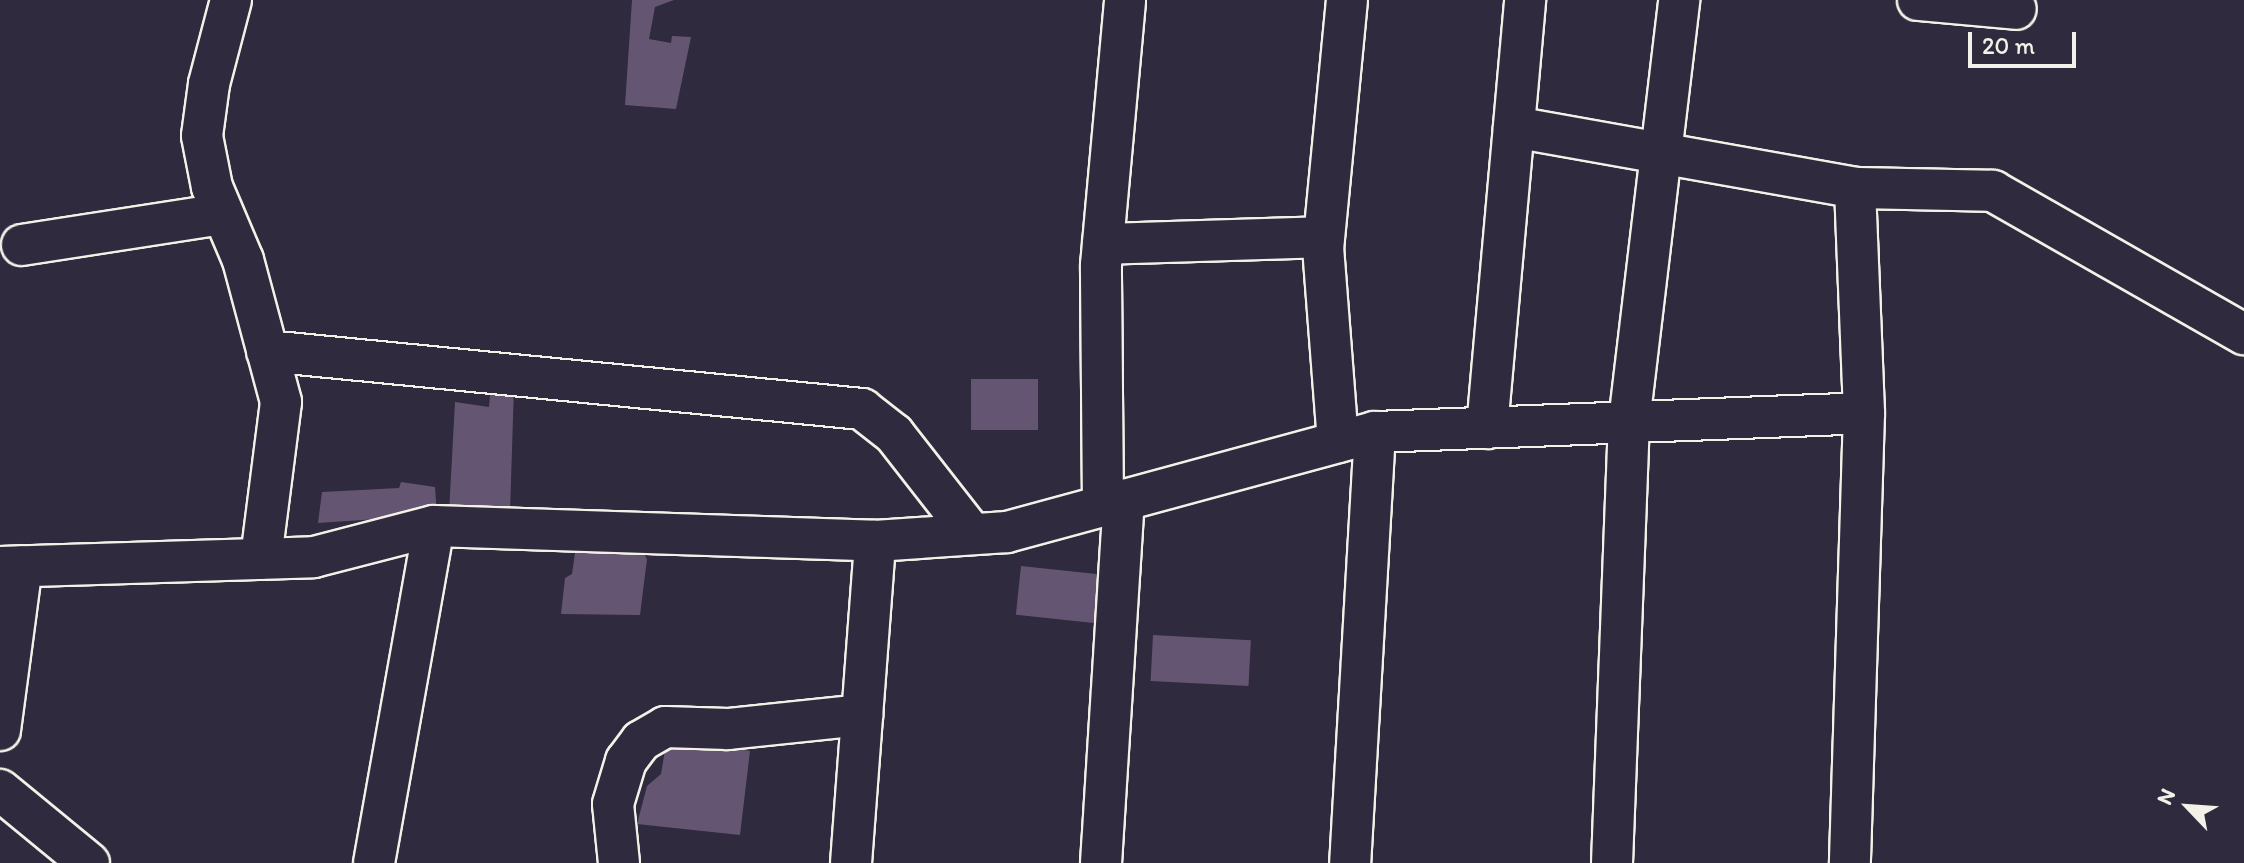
<!DOCTYPE html>
<html>
<head>
<meta charset="utf-8">
<style>
  body { margin:0 }
  #map { position:relative; width:2244px; height:863px; overflow:hidden; background:#2f2a3d; font-family:Itim,sans-serif }
  div>[style] { position:absolute }
  .building>* { inset:0; background:#645672; transform-origin:0 0 }
  .roads { filter:drop-shadow(2px 0 #f4f1e8) drop-shadow(-2px 0 #f4f1e8) drop-shadow(0 2px #f4f1e8) drop-shadow(0 -2px #f4f1e8) }
  .minor>* { height:40px; margin:-20px; padding:0 20px; transform-origin:20px; border-radius:20px; background:#2f2a3d }
  span { translate:-50% -50%; white-space:nowrap; text-align:center; line-height:1.15; -webkit-text-stroke:7px #2f2a3d; paint-order:stroke }
  .north { position:absolute; left:2148px; top:767px; width:80px; height:80px; -webkit-text-stroke:6px #2f2a3d; paint-order:stroke; rotate:295deg; font-size:22px; font-weight:700; line-height:32px; text-align:center; color:#f4f1e8 }
  .north::after { content:''; display:block; margin:auto; width:28px; height:36px; background:#f4f1e8; clip-path:polygon(50% 0,100% 100%,50% 72%,0 100%) }
  .scale { position:absolute; left:1968px; top:32px; width:108px; height:36px; box-sizing:border-box; border:4px solid #f4f1e8; border-top:0; padding-left:10px; font-size:24px; line-height:28px; white-space:nowrap; color:#f4f1e8; -webkit-text-stroke:6px #2f2a3d; paint-order:stroke }
</style>
</head>
<body>
<div id="map">
  <div class="building">
    <i style="clip-path:polygon(632px 0,674px 0,655px 7px,649px 39px,671px 43px,672px 36px,691px 37px,676px 109px,625px 105px)"></i>
    <i style="left:1038px;top:379px;width:51px;height:67px;rotate:90deg"></i>
    <i style="clip-path:polygon(491px 384px,514px 387px,510px 512px,449px 513px,455px 402px,489px 407px)"></i>
    <i style="clip-path:polygon(401px 482px,435px 487px,437px 515px,318px 523px,322px 492px,399px 488px)"></i>
    <i style="clip-path:polygon(577px 539px,636px 539px,647px 559px,640px 615px,561px 614px,565px 578px,572px 574px)"></i>
    <i style="left:1021px;top:566px;width:90px;height:49px;rotate:6deg"></i>
    <i style="left:1153px;top:635px;width:98px;height:46px;rotate:3deg"></i>
    <i style="clip-path:polygon(667px 738px,750px 751px,740px 835px,637px 824px,647px 786px,661px 774px)"></i>
  </div>
  <div class="roads">
    <div class="minor">
      <i style="left:231px;top:0;width:87px;rotate:104.7deg"></i>
      <i style="left:209px;top:84px;width:52px;rotate:97.7deg"></i>
      <i style="left:202px;top:136px;width:52px;rotate:78.9deg"></i>
      <i style="left:212px;top:187px;width:79px;rotate:67deg"></i>
      <i style="left:243px;top:260px;width:147px;rotate:75deg"></i>
      <i style="left:281px;top:402px;width:158px;rotate:97.3deg"></i>
      <i style="left:1918px;top:0;width:98px;rotate:5.2deg"></i>
      <i style="left:1514px;top:127px;width:346px;rotate:10.1deg"></i>
      <i style="left:1855px;top:188px;width:225px;rotate:87.7deg"></i>
      <i style="left:1855px;top:188px;width:138px;rotate:1.2deg"></i>
      <i style="left:1993px;top:191px;width:289px;rotate:29.7deg"></i>
      <i style="left:1103px;top:244px;width:221px;rotate:-1.8deg"></i>
      <i style="left:22px;top:245px;width:202px;rotate:-8.8deg"></i>
      <i style="left:267px;top:351px;width:598px;rotate:5.57deg"></i>
      <i style="left:862px;top:409px;width:41px;rotate:38deg"></i>
      <i style="left:894px;top:434px;width:127px;rotate:52deg"></i>
      <i style="left:1487px;top:428px;width:430px;rotate:-84.9deg"></i>
      <i style="left:1375px;top:432px;width:489px;rotate:-2.2deg"></i>
      <i style="left:1864px;top:413px;width:450px;rotate:91.8deg"></i>
      <i style="left:1338px;top:442px;width:194px;rotate:-94.4deg"></i>
      <i style="left:1323px;top:249px;width:250px;rotate:-84.5deg"></i>
      <i style="left:1103px;top:505px;width:240px;rotate:-90.5deg"></i>
      <i style="left:1101px;top:265px;width:266px;rotate:-84.8deg"></i>
      <i style="left:0;top:567px;width:314px;rotate:-1.8deg"></i>
      <i style="left:314px;top:557px;width:124px;rotate:-14.5deg"></i>
      <i style="left:434px;top:526px;width:441px;rotate:1.9deg"></i>
      <i style="left:875px;top:541px;width:132px;rotate:-3.9deg"></i>
      <i style="left:1007px;top:532px;width:381px;rotate:-15.2deg"></i>
      <i style="left:1375px;top:432px;width:432px;rotate:93.3deg"></i>
      <i style="left:0;top:730px;width:165px;rotate:-82.4deg"></i>
      <i style="left:0;top:790px;width:115px;rotate:39.4deg"></i>
      <i style="left:374px;top:863px;width:342px;rotate:-79.9deg"></i>
      <i style="left:619px;top:863px;width:59px;rotate:-95.8deg"></i>
      <i style="left:613px;top:804px;width:45px;rotate:-73.2deg"></i>
      <i style="left:626px;top:761px;width:25px;rotate:-53deg"></i>
      <i style="left:641px;top:741px;width:28px;rotate:-30deg"></i>
      <i style="left:665px;top:727px;width:63px;rotate:1.8deg"></i>
      <i style="left:728px;top:729px;width:135px;rotate:-6deg"></i>
      <i style="left:851px;top:863px;width:323px;rotate:-85.7deg"></i>
      <i style="left:1101px;top:863px;width:364px;rotate:-86.4deg"></i>
      <i style="left:1612px;top:863px;width:441px;rotate:-87.8deg"></i>
      <i style="left:1629px;top:422px;width:425px;rotate:-83.2deg"></i>
    </div>
  </div>
  <div class="north">N</div>
  <div class="scale">20 m</div>
</div>
</body>
</html>
